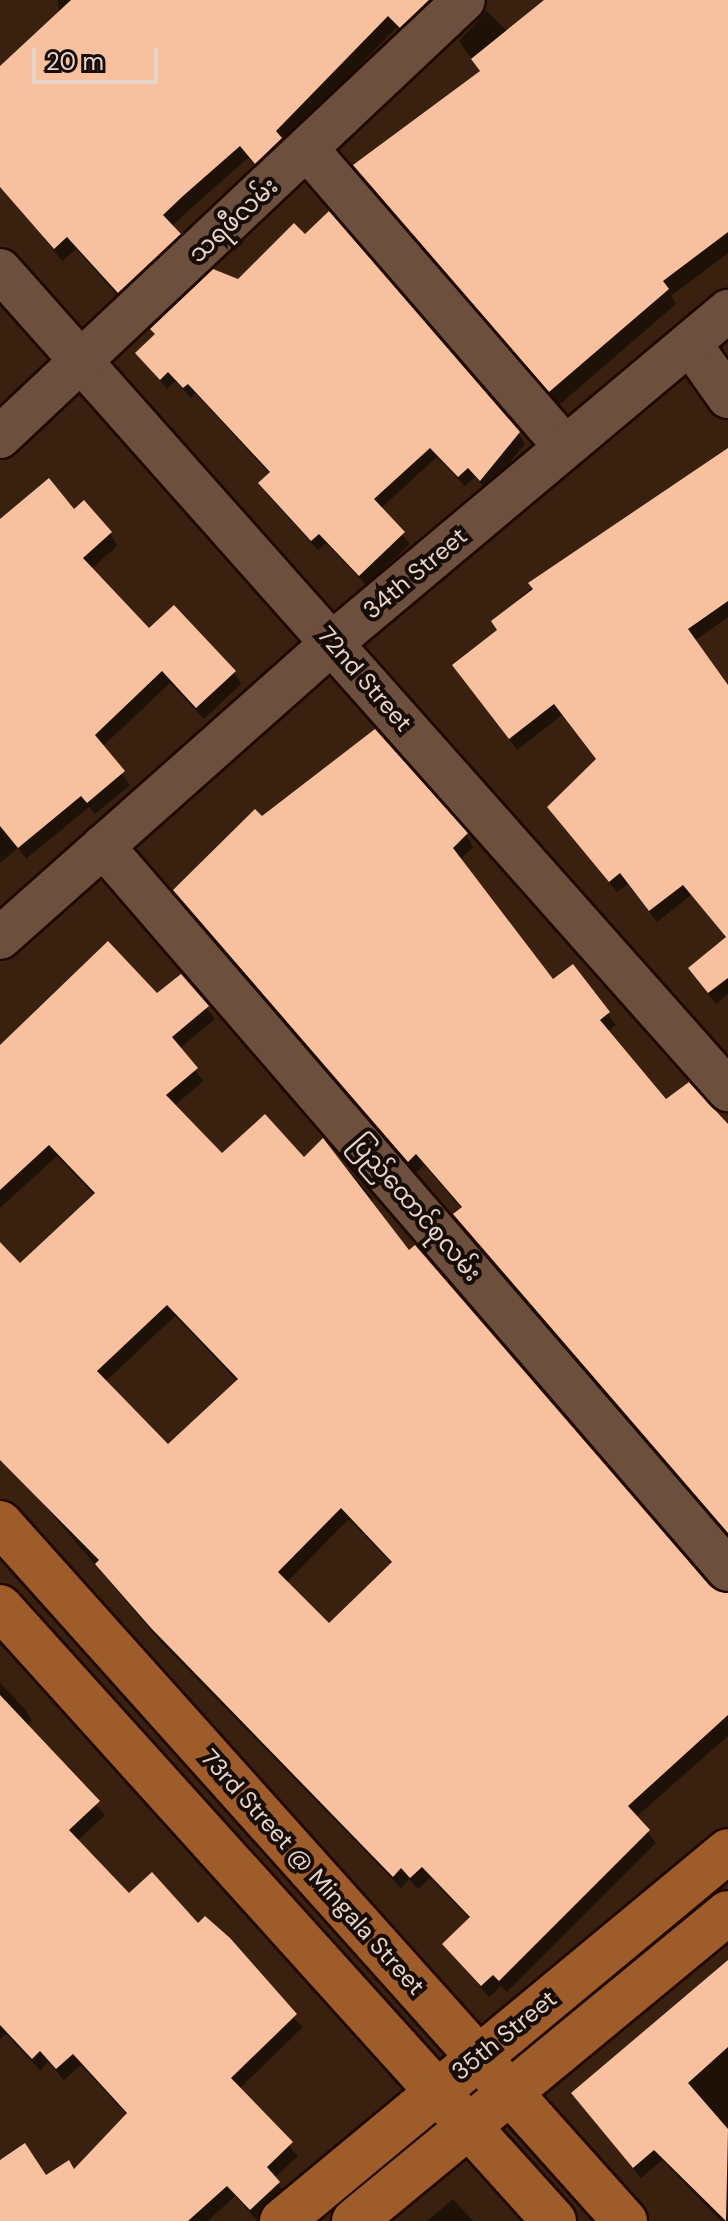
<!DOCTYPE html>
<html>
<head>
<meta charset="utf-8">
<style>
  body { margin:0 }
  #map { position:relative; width:728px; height:2221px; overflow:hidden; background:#39200f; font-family:"DM Sans","Noto Sans Myanmar",sans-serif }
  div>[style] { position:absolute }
  .shadow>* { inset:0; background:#0007 }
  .building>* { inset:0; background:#f7c09f }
  .roads { filter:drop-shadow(2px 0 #1f0800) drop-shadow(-2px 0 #1f0800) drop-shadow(0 2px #1f0800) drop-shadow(0 -2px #1f0800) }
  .minor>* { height:42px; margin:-21px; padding:0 21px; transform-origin:21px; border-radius:21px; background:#6c4f3d }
  .primary>* { height:44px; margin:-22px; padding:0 22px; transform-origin:22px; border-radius:22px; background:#9e5c2b }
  span { translate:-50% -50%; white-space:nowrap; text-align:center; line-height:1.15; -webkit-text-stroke:8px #180d06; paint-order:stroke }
  .street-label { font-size:24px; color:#e6d5ca }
  .scale { position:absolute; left:32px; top:48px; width:126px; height:36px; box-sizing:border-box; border:4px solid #e6d5ca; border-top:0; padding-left:10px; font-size:24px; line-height:28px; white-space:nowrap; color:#e6d5ca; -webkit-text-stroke:6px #180d06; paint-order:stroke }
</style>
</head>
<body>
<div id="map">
  <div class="shadow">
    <i style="clip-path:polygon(58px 0,452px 0,408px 39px,396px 28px,283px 144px,264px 175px,248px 158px,190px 209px,171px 227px,187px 248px,126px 305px,76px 249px,62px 261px,0 182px,0 74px,59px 14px)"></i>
    <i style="clip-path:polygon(551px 0,728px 0,728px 253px,671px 296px,676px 304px,559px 405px,355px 166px,481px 73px,459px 41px,487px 11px,508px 32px)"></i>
    <i style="clip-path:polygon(138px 353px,518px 433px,525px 444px,487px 490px,475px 477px,465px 486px,437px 457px,380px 509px,410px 544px,366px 585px,326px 543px,318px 550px,267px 494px,261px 483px,270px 474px,195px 393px,191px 398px,175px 381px,167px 389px)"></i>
    <i style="clip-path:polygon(728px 452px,728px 617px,694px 641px,728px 688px,728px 994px,716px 1004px,690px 969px,727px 939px,691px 895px,657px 922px,628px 884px,617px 892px,549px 807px,597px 761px,562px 715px,517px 750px,454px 665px,498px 631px,493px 622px,560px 562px)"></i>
    <i style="clip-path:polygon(74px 512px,110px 533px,117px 546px,91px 569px,149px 631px,234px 672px,241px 684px,204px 719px,170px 683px,102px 747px,130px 785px,95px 814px,89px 807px,26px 859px,18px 848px,0 863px,0 522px)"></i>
    <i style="clip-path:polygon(261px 818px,466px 834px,473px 847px,460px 860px,553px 982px,573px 967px,616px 1025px,607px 1032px,666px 1102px,728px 1131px,728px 1535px,462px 1227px,455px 1215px,462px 1209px,424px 1165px,416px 1173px,183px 903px,176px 891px)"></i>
    <i style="clip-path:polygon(evenodd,181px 976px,215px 1019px,179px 1049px,203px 1081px,174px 1106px,222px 1156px,304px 1159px,323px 1141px,372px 1197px,375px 1214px,709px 1587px,728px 1594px,728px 1736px,636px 1817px,656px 1843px,507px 1992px,501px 1986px,489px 1997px,444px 1944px,470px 1919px,430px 1878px,418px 1889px,409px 1879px,401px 1888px,160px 1641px,0 1453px,0 1244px,20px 1266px,95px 1196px,57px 1156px,0 1208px,0 1066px,157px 996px,181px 976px,175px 1316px,238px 1382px,168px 1447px,105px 1382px,175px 1316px,181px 976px,349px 1519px,392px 1564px,329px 1625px,286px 1583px,349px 1519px)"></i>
    <i style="clip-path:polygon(0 1683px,25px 1709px,32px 1721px,26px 1726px,105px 1815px,77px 1841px,129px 1896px,197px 1926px,303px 2027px,239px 2089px,298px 2156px,274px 2178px,286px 2195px,258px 2221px,235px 2196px,208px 2221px,0 2221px,0 2159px,45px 2178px,74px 2172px,128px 2116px,81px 2065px,64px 2080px,48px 2062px,40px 2070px,6px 2034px,0 2039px)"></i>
    <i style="clip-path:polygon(728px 1973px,728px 2221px,721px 2221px,662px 2160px,641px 2178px,574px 2093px)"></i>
    <i style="clip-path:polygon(453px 2199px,473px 2221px,427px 2221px)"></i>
  </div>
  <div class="building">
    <i style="clip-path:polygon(71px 0,429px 0,400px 28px,388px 16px,276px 131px,282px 138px,255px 164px,240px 146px,183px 196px,163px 215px,181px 234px,118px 293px,67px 237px,54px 249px,0 187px,0 66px)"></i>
    <i style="clip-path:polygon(544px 0,728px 0,728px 232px,663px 281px,669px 289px,549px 392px,353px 165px,480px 71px,471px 59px)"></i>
    <i style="clip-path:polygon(329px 211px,520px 432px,480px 481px,468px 468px,458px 477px,430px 448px,374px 499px,405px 532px,359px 576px,319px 534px,311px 541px,258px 483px,270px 472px,188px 384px,183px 388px,168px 372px,160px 380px,135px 353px,155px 334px,150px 329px,213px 269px,238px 279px,294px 223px,305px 234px)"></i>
    <i style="clip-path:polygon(728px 448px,728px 601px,688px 629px,728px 685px,728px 978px,708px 993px,688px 968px,726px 937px,683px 885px,649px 911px,620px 873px,609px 882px,547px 807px,596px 759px,554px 704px,509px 739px,452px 665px,497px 630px,491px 621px,533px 589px,528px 583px)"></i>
    <i style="clip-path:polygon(49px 478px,74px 509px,84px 500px,112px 532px,83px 558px,149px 628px,174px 605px,236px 671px,196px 708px,162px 671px,95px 735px,125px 771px,87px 803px,81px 796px,18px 848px,0 826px,0 519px)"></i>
    <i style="clip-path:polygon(375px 729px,468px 833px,453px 848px,553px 979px,573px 964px,610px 1012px,600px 1020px,666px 1099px,689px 1082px,728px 1124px,728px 1533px,453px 1214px,462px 1207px,416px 1154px,408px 1162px,173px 890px,255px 809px,262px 816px)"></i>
    <i style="clip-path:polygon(evenodd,108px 941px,157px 993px,181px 974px,209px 1006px,172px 1037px,198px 1068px,166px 1095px,222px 1153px,265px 1114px,304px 1157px,323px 1138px,409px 1250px,415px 1245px,710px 1586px,728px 1593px,728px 1715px,628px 1806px,650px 1830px,499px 1981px,493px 1975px,481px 1986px,442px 1944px,470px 1917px,422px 1867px,410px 1878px,401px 1868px,393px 1877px,151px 1628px,95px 1564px,99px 1560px,0 1460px,0 1242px,20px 1263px,95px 1193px,49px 1145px,0 1190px,0 1045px,108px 941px,167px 1305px,238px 1379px,168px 1444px,97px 1371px,167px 1305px,108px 941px,341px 1508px,392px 1562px,329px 1623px,278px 1572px,341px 1508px)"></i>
    <i style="clip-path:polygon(0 1695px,100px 1801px,69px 1830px,129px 1893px,152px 1872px,198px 1923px,205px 1916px,230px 1938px,297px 2014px,231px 2078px,293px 2142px,267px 2167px,280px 2182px,250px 2210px,227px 2186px,188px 2221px,0 2221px,0 2160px,25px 2143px,46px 2175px,69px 2160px,74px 2169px,127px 2113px,73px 2054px,56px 2069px,40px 2051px,32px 2059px,0 2025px)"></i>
    <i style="clip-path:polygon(728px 1960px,728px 2047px,688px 2083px,728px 2129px,726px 2221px,654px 2150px,633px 2168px,571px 2093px)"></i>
  </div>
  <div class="roads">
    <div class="minor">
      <i style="left:307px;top:149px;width:394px;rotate:49.1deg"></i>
      <i style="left:0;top:270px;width:1097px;rotate:48.4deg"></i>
      <i style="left:690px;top:343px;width:66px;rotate:54.9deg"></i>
      <i style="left:0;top:437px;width:637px;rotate:-43.28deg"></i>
      <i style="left:103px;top:846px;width:956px;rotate:49.2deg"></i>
      <i style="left:0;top:938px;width:444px;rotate:-41.6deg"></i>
      <i style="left:332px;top:643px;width:517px;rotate:-39.98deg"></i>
    </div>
    <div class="primary">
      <i style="left:0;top:1523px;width:937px;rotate:48.16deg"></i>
      <i style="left:0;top:1607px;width:827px;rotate:47.94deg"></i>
      <i style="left:282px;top:2221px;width:579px;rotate:-39.68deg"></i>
      <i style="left:354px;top:2221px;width:484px;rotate:-39.5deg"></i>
    </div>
  </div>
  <div class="street-label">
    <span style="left:233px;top:220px;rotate:-43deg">သရဖီလမ်း</span>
    <span style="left:415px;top:573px;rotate:-40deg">34th Street</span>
    <span style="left:365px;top:679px;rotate:49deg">72nd Street</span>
    <span style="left:416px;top:1208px;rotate:49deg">ပြည်ထောင်စုလမ်း</span>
    <span style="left:313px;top:1872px;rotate:48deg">73rd Street @ Mingala Street</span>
    <span style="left:504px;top:2035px;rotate:-39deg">35th Street</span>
  </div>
  <div class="scale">20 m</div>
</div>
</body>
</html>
